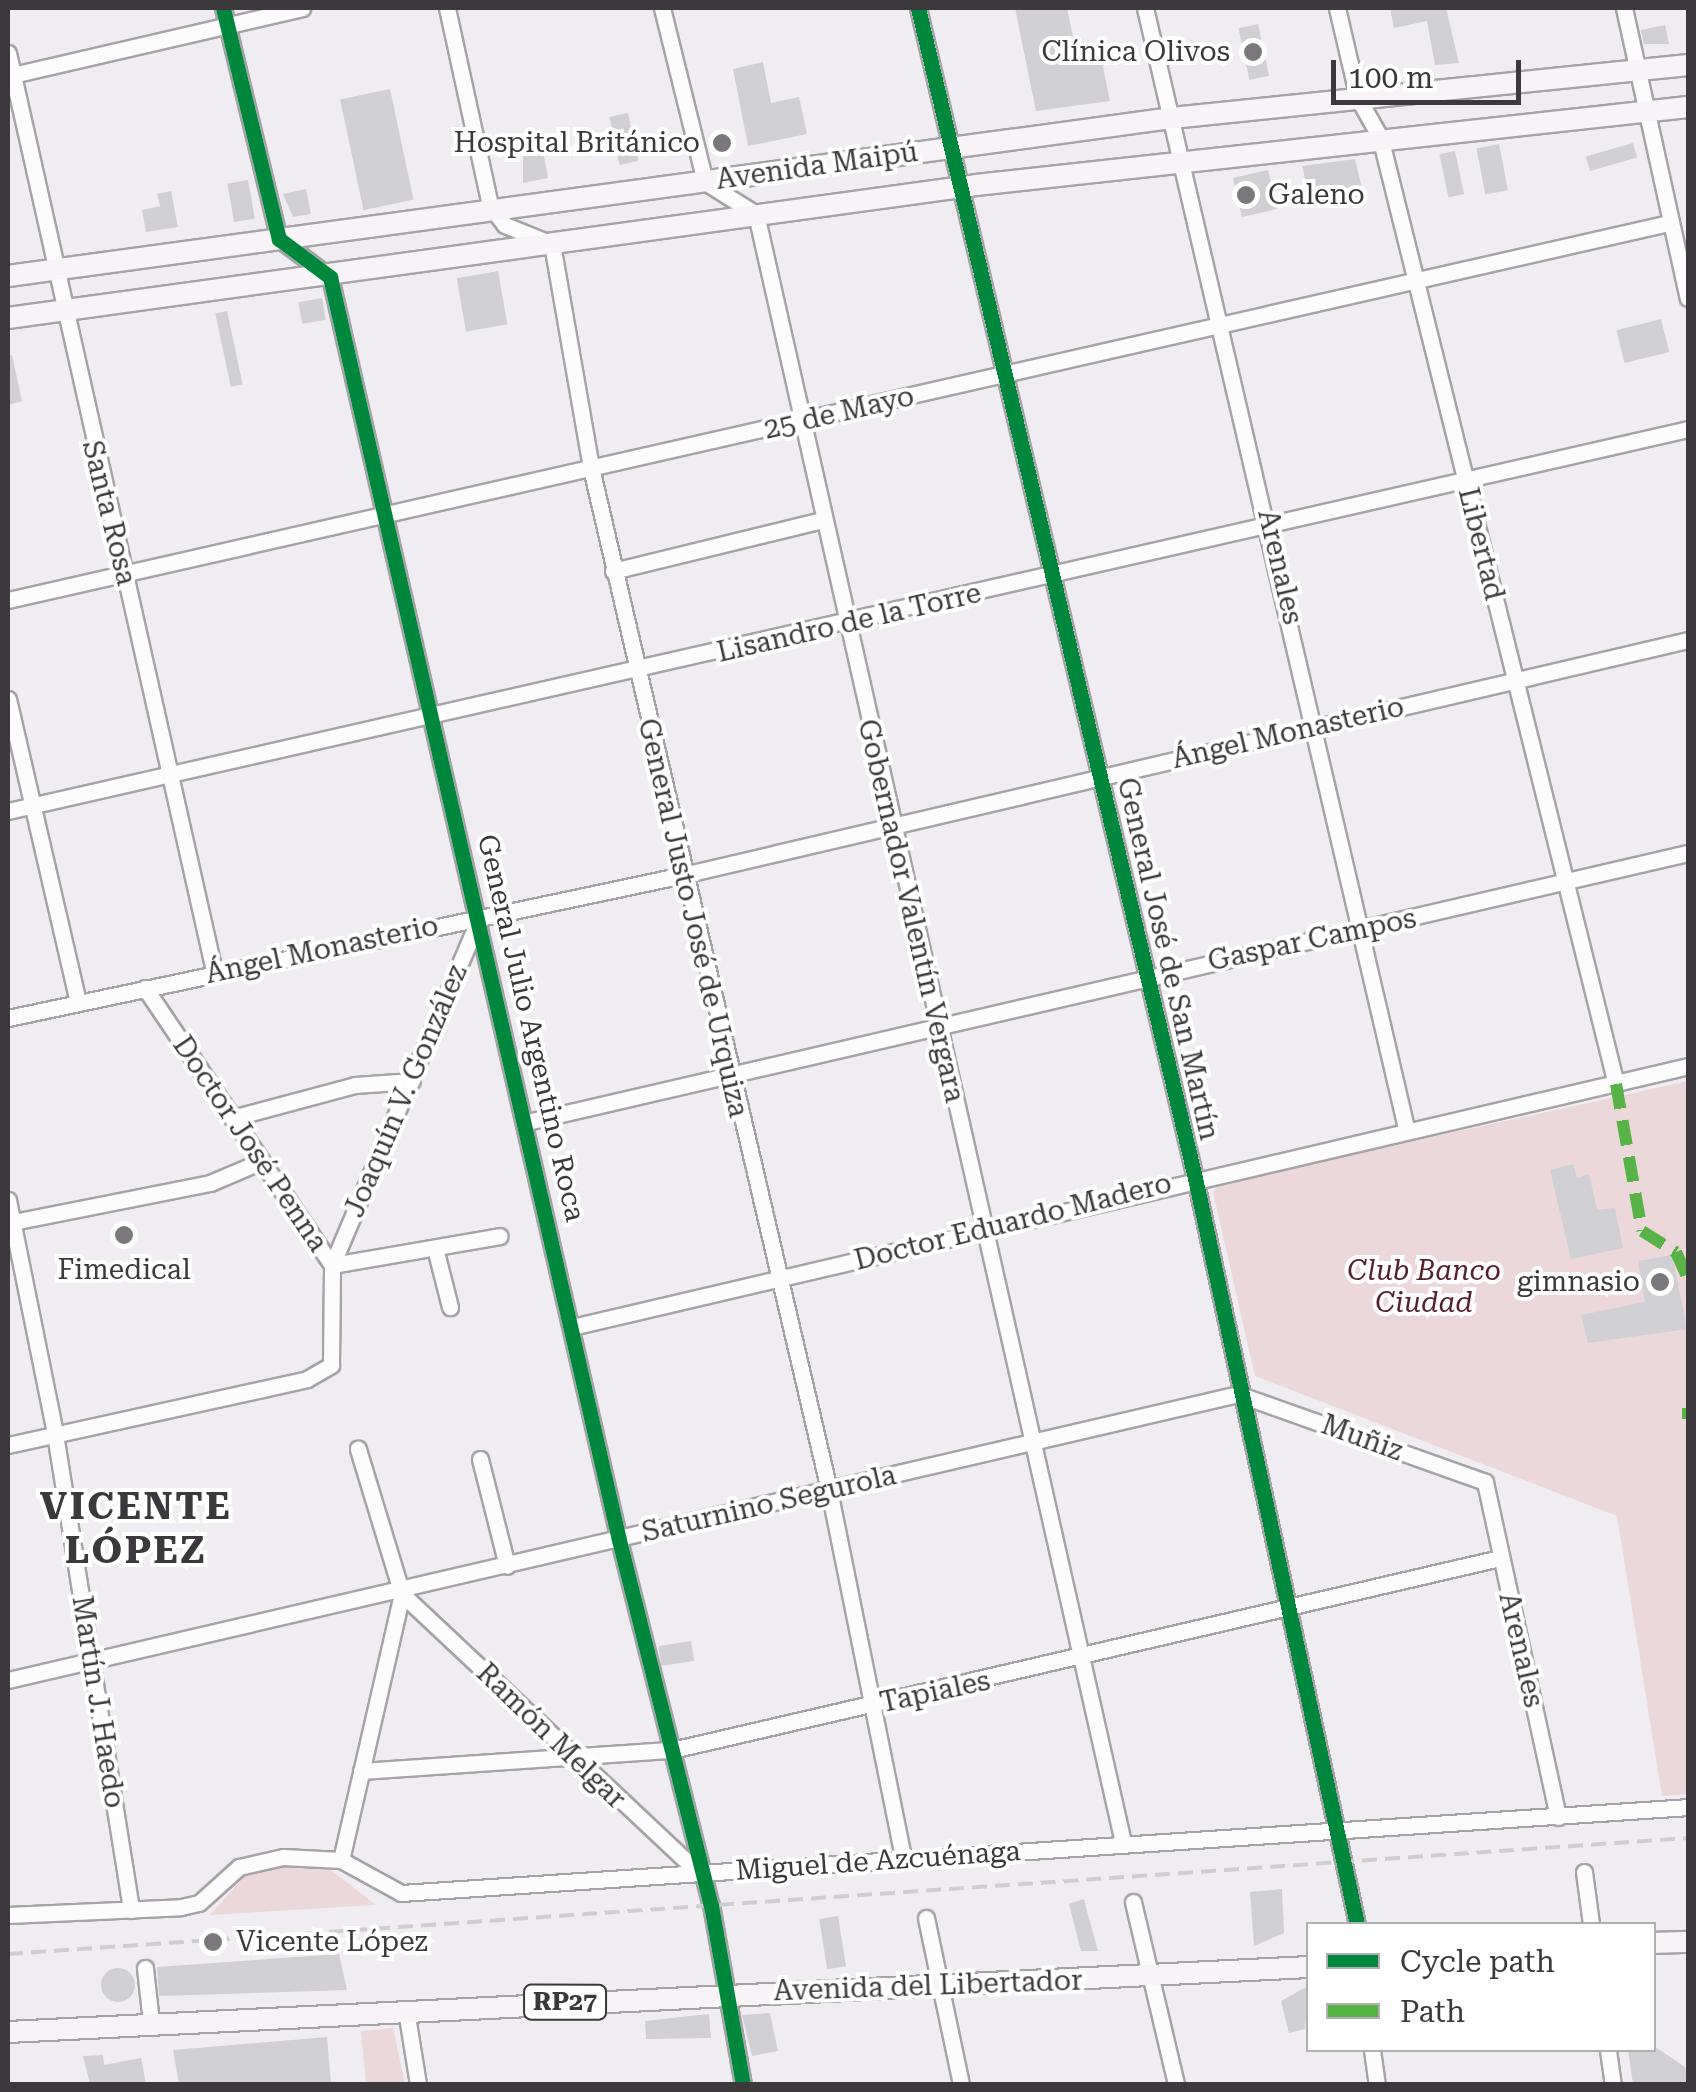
<!DOCTYPE html>
<html>
<head>
<meta charset="utf-8">
<style>
  body { margin:0 }
  #map { position:relative; width:1696px; height:2092px; overflow:hidden; background:#f0edf2; font-family:"Roboto Serif",serif }
  div>[style] { position:absolute }
  .green>* { inset:0; background:#ecd7db }
  .building>* { inset:0; background:#d0cfd3; transform-origin:0 0 }
  .round { border-radius:50% }
  .roads { filter:drop-shadow(2px 0 #a5a3a6) drop-shadow(-2px 0 #a5a3a6) drop-shadow(0 2px #a5a3a6) drop-shadow(0 -2px #a5a3a6) }
  .minor>* { height:15px; margin:-7.5px; padding:0 7.5px; transform-origin:7.5px; border-radius:7.5px; background:#fdfcfd }
  .major>* { height:20px; margin:-10px; padding:0 10px; transform-origin:10px; border-radius:10px; background:#f8f3f7 }
  .rail>* { height:4px; margin-top:-2px; transform-origin:0; background:repeating-linear-gradient(90deg,#cfcecf 0 15px,transparent 0 23px) }
  .quiet>* { height:12px; margin-top:-6px; transform-origin:0; background:repeating-linear-gradient(90deg,#57b346 0 25px,transparent 0 37px) }
  .cycleway>* { height:15px; margin:-7.5px; padding:0 7.5px; transform-origin:7.5px; border-radius:7.5px; background:#00873e }
  .dots>* { width:28px; height:28px; translate:-50% -50%; box-sizing:border-box; border:5px solid #fff; border-radius:50% }
  span { translate:-50% -50%; white-space:nowrap; text-align:center; line-height:1.15; -webkit-text-stroke:8px #fff; paint-order:stroke }
  .shield-label span { padding:2px 8px; background:#fff; border:2px solid; border-radius:8px; -webkit-text-stroke-width:0 }
  .shield-label { font-size:25px; color:#3b393c; font-weight:700 }
  .poi-label { font-size:28px; color:#3b393c }
  .right { translate:-100% -50%; text-align:right }
  .left { translate:0 -50%; text-align:left }
  .street-label { font-size:28px; color:#3b393c }
  .park-label { font-size:28px; color:#55212b; font-style:italic }
  .district-label { font-size:38px; color:#3b393c; font-weight:700; letter-spacing:2.5px }
  .frame { position:absolute; inset:0; border:10px solid #3b393c; pointer-events:none }
  .legend { position:absolute; left:1306px; top:1922px; width:350px; height:130px; box-sizing:border-box; background:#fff; border:2px solid #b1b0b1; margin:0; padding:12px 18px; list-style:none; font-size:30px; color:#3b393c }
  .legend li { display:flex; align-items:center; gap:20px; height:50px }
  .legend b { width:50px; border:2px solid #b1b0b1 }
  .scale { position:absolute; left:1331px; top:60px; width:190px; height:45px; box-sizing:border-box; border:5px solid #3b393c; border-top:0; padding-left:12px; font-size:30px; line-height:35px; white-space:nowrap; color:#3b393c; -webkit-text-stroke:8px #fff; paint-order:stroke }
</style>
</head>
<body>
<div id="map">
  <div class="green">
    <i style="clip-path:polygon(1688px 1081px,1688px 1794px,1662px 1796px,1617px 1516px,1255px 1376px,1213px 1192px,1219px 1184px)"></i>
    <i style="clip-path:polygon(284px 1864px,331px 1870px,376px 1905px,210px 1915px,247px 1874px)"></i>
    <i style="clip-path:polygon(393px 2028px,405px 2084px,366px 2084px,361px 2031px)"></i>
  </div>
  <div class="building">
    <i style="clip-path:polygon(1015px 8px,1067px 8px,1075px 47px,1098px 42px,1110px 101px,1036px 111px)"></i>
    <i style="clip-path:polygon(1390px 8px,1446px 8px,1459px 63px,1435px 65px,1427px 21px,1394px 28px)"></i>
    <i style="left:1258px;top:24px;width:53px;height:20px;rotate:78deg"></i>
    <i style="clip-path:polygon(1665px 25px,1669px 44px,1644px 44px,1641px 30px)"></i>
    <i style="clip-path:polygon(763px 62px,771px 103px,799px 97px,807px 134px,748px 146px,733px 69px)"></i>
    <i style="left:390px;top:89px;width:113px;height:51px;rotate:78deg"></i>
    <i style="left:628px;top:113px;width:49px;height:19px;rotate:78deg"></i>
    <i style="clip-path:polygon(539px 130px,548px 178px,523px 183px,523px 133px)"></i>
    <i style="left:1633px;top:143px;width:15px;height:49px;rotate:74deg"></i>
    <i style="left:1499px;top:144px;width:47px;height:23px;rotate:79deg"></i>
    <i style="left:1455px;top:151px;width:44px;height:16px;rotate:78deg"></i>
    <i style="clip-path:polygon(1355px 159px,1364px 197px,1343px 202px,1341px 194px,1312px 207px,1302px 166px)"></i>
    <i style="left:1268px;top:170px;width:40px;height:36px;rotate:77deg"></i>
    <i style="left:248px;top:180px;width:39px;height:21px;rotate:80deg"></i>
    <i style="clip-path:polygon(306px 189px,311px 214px,293px 217px,283px 194px)"></i>
    <i style="clip-path:polygon(171px 191px,178px 227px,146px 232px,142px 210px,160px 206px,157px 194px)"></i>
    <i style="left:498px;top:271px;width:54px;height:42px;rotate:80deg"></i>
    <i style="left:322px;top:298px;width:22px;height:24px;rotate:80deg"></i>
    <i style="left:227px;top:311px;width:75px;height:12px;rotate:78deg"></i>
    <i style="left:1661px;top:319px;width:34px;height:46px;rotate:76deg"></i>
    <i style="clip-path:polygon(12px 355px,22px 401px,8px 405px,8px 356px)"></i>
    <i style="clip-path:polygon(1573px 1164px,1577px 1178px,1589px 1174px,1597px 1210px,1615px 1208px,1623px 1248px,1571px 1259px,1550px 1170px)"></i>
    <i style="clip-path:polygon(1672px 1255px,1687px 1329px,1588px 1343px,1581px 1315px,1645px 1302px,1638px 1261px)"></i>
    <i style="left:691px;top:1641px;width:20px;height:33px;rotate:81deg"></i>
    <i style="clip-path:polygon(1282px 1889px,1284px 1933px,1254px 1946px,1250px 1892px)"></i>
    <i style="clip-path:polygon(1084px 1899px,1087px 1911px,1098px 1951px,1081px 1951px,1069px 1904px)"></i>
    <i style="left:838px;top:1916px;width:51px;height:19px;rotate:81deg"></i>
    <i style="clip-path:polygon(339px 1954px,347px 1990px,159px 1996px,157px 1967px)"></i>
    <i class="round" style="left:101px;top:1968px;width:34px;height:34px"></i>
    <i style="clip-path:polygon(1308px 1986px,1305px 2029px,1289px 2033px,1281px 2001px)"></i>
    <i style="clip-path:polygon(770px 2013px,778px 2051px,752px 2056px,742px 2015px)"></i>
    <i style="clip-path:polygon(709px 2014px,711px 2038px,646px 2039px,645px 2021px)"></i>
    <i style="clip-path:polygon(327px 2037px,331px 2084px,179px 2084px,173px 2050px)"></i>
    <i style="clip-path:polygon(1654px 2046px,1685px 2067px,1688px 2084px,1633px 2084px,1628px 2050px)"></i>
    <i style="clip-path:polygon(103px 2055px,104px 2065px,141px 2058px,146px 2084px,90px 2084px,83px 2056px)"></i>
  </div>
  <div class="roads">
    <div class="minor">
      <i style="left:223px;top:8px;width:238px;rotate:76.4deg"></i>
      <i style="left:279px;top:239px;width:64px;rotate:36.7deg"></i>
      <i style="left:330px;top:277px;width:1296px;rotate:77.11deg"></i>
      <i style="left:619px;top:1540px;width:376px;rotate:75.9deg"></i>
      <i style="left:711px;top:1905px;width:182px;rotate:79.9deg"></i>
      <i style="left:447px;top:8px;width:203px;rotate:77.7deg"></i>
      <i style="left:490px;top:206px;width:24px;rotate:52deg"></i>
      <i style="left:505px;top:225px;width:51px;rotate:22deg"></i>
      <i style="left:552px;top:244px;width:227px;rotate:80.1deg"></i>
      <i style="left:591px;top:468px;width:1049px;rotate:76.89deg"></i>
      <i style="left:829px;top:1490px;width:379px;rotate:78.6deg"></i>
      <i style="left:662px;top:8px;width:179px;rotate:76.1deg"></i>
      <i style="left:705px;top:182px;width:60px;rotate:32.1deg"></i>
      <i style="left:756px;top:214px;width:1669px;rotate:77.3deg"></i>
      <i style="left:918px;top:8px;width:1202px;rotate:76.68deg"></i>
      <i style="left:1195px;top:1178px;width:763px;rotate:77.75deg"></i>
      <i style="left:1145px;top:8px;width:1150px;rotate:76.88deg"></i>
      <i style="left:1337px;top:8px;width:92px;rotate:76.9deg"></i>
      <i style="left:1358px;top:98px;width:45px;rotate:60.6deg"></i>
      <i style="left:1380px;top:137px;width:976px;rotate:76.01deg"></i>
      <i style="left:1624px;top:8px;width:297px;rotate:77.6deg"></i>
      <i style="left:8px;top:53px;width:941px;rotate:77.35deg"></i>
      <i style="left:8px;top:76px;width:302px;rotate:-13deg"></i>
      <i style="left:613px;top:571px;width:216px;rotate:-13.7deg"></i>
      <i style="left:8px;top:600px;width:1703px;rotate:-12.79deg"></i>
      <i style="left:8px;top:699px;width:312px;rotate:77deg"></i>
      <i style="left:8px;top:811px;width:1723px;rotate:-12.81deg"></i>
      <i style="left:145px;top:988px;width:334px;rotate:56deg"></i>
      <i style="left:8px;top:1018px;width:690px;rotate:-11.96deg"></i>
      <i style="left:683px;top:875px;width:1032px;rotate:-13.16deg"></i>
      <i style="left:232px;top:1118px;width:127px;rotate:-15deg"></i>
      <i style="left:355px;top:1085px;width:57px;rotate:-4deg"></i>
      <i style="left:527px;top:1122px;width:1192px;rotate:-13.05deg"></i>
      <i style="left:8px;top:1200px;width:239px;rotate:78.6deg"></i>
      <i style="left:55px;top:1434px;width:482px;rotate:80.9deg"></i>
      <i style="left:8px;top:1223px;width:206px;rotate:-11.2deg"></i>
      <i style="left:210px;top:1183px;width:56px;rotate:-22.9deg"></i>
      <i style="left:436px;top:1252px;width:57px;rotate:75.7deg"></i>
      <i style="left:332px;top:1265px;width:170px;rotate:-9.8deg"></i>
      <i style="left:572px;top:1327px;width:1146px;rotate:-13.16deg"></i>
      <i style="left:8px;top:1445px;width:306px;rotate:-12.4deg"></i>
      <i style="left:307px;top:1379px;width:28px;rotate:-30deg"></i>
      <i style="left:331px;top:1365px;width:100px;rotate:-89.4deg"></i>
      <i style="left:332px;top:1265px;width:378px;rotate:-67deg"></i>
      <i style="left:480px;top:1459px;width:110px;rotate:75.8deg"></i>
      <i style="left:402px;top:1594px;width:410px;rotate:43.2deg"></i>
      <i style="left:8px;top:1680px;width:1263px;rotate:-13.09deg"></i>
      <i style="left:1238px;top:1394px;width:262px;rotate:19.6deg"></i>
      <i style="left:1485px;top:1482px;width:343px;rotate:77.7deg"></i>
      <i style="left:361px;top:1771px;width:312px;rotate:-3.9deg"></i>
      <i style="left:672px;top:1750px;width:850px;rotate:-13.06deg"></i>
      <i style="left:341px;top:1860px;width:273px;rotate:-77.1deg"></i>
      <i style="left:402px;top:1594px;width:152px;rotate:-106.9deg"></i>
      <i style="left:1584px;top:1872px;width:52px;rotate:82.3deg"></i>
      <i style="left:1133px;top:1902px;width:187px;rotate:76.7deg"></i>
      <i style="left:8px;top:1915px;width:173px;rotate:-2.6deg"></i>
      <i style="left:181px;top:1907px;width:18px;rotate:-13deg"></i>
      <i style="left:199px;top:1903px;width:54px;rotate:-42deg"></i>
      <i style="left:239px;top:1867px;width:45px;rotate:-12.8deg"></i>
      <i style="left:283px;top:1857px;width:58px;rotate:3deg"></i>
      <i style="left:341px;top:1860px;width:68px;rotate:28.8deg"></i>
      <i style="left:401px;top:1893px;width:1290px;rotate:-3.82deg"></i>
      <i style="left:926px;top:1918px;width:170px;rotate:78.1deg"></i>
      <i style="left:145px;top:1968px;width:54px;rotate:83.7deg"></i>
      <i style="left:406px;top:2010px;width:75px;rotate:80.8deg"></i>
      <i style="left:1372px;top:2050px;width:34px;rotate:82deg"></i>
      <i style="left:1608px;top:2050px;width:34px;rotate:82deg"></i>
    </div>
    <div class="major">
      <i style="left:8px;top:276px;width:1175px;rotate:-7.73deg"></i>
      <i style="left:1172px;top:118px;width:519px;rotate:-5.86deg"></i>
      <i style="left:8px;top:318px;width:977px;rotate:-7.82deg"></i>
      <i style="left:976px;top:185px;width:716px;rotate:-6.25deg"></i>
      <i style="left:1654px;top:1943px;width:34px;rotate:-2deg"></i>
      <i style="left:8px;top:2032px;width:1302px;rotate:-2.86deg"></i>
    </div>
  </div>
  <div class="rail">
    <i style="left:8px;top:1954px;width:1684px;rotate:-3.95deg"></i>
  </div>
  <div class="quiet">
    <i style="left:1616px;top:1084px;width:149px;rotate:80deg"></i>
    <i style="left:1642px;top:1231px;width:40px;rotate:32deg"></i>
    <i style="left:1676px;top:1252px;width:30px;rotate:66deg"></i>
    <i style="left:1688px;top:1408px;width:11px;rotate:90deg"></i>
  </div>
  <div class="cycleway">
    <i style="left:223px;top:8px;width:238px;rotate:76.4deg"></i>
    <i style="left:279px;top:239px;width:64px;rotate:36.7deg"></i>
    <i style="left:330px;top:277px;width:1296px;rotate:77.11deg"></i>
    <i style="left:619px;top:1540px;width:376px;rotate:75.9deg"></i>
    <i style="left:711px;top:1905px;width:182px;rotate:79.9deg"></i>
    <i style="left:918px;top:8px;width:1202px;rotate:76.68deg"></i>
    <i style="left:1195px;top:1178px;width:763px;rotate:77.75deg"></i>
  </div>
  <div class="dots">
    <i style="left:1253px;top:52px;background:#7a787c"></i>
    <i style="left:722px;top:143px;background:#7a787c"></i>
    <i style="left:1246px;top:195px;background:#7a787c"></i>
    <i style="left:124px;top:1235px;background:#7a787c"></i>
    <i style="left:1660px;top:1282px;background:#7a787c"></i>
    <i style="left:213px;top:1942px;background:#7a787c"></i>
  </div>
  <div class="shield-label">
    <span style="left:565px;top:2002px">RP27</span>
  </div>
  <div class="poi-label">
    <span class="right" style="left:1230px;top:52px">Clínica Olivos</span>
    <span class="right" style="left:700px;top:143px">Hospital Británico</span>
    <span class="left" style="left:1268px;top:195px">Galeno</span>
    <span style="left:124px;top:1270px">Fimedical</span>
    <span class="right" style="left:1640px;top:1282px">gimnasio</span>
    <span class="left" style="left:236px;top:1942px">Vicente López</span>
  </div>
  <div class="street-label">
    <span style="left:817px;top:166px;rotate:-8deg">Avenida Maipú</span>
    <span style="left:839px;top:413px;rotate:-13deg">25 de Mayo</span>
    <span style="left:109px;top:513px;rotate:76deg">Santa Rosa</span>
    <span style="left:1481px;top:544px;rotate:76deg">Libertad</span>
    <span style="left:1280px;top:567px;rotate:77deg">Arenales</span>
    <span style="left:849px;top:623px;rotate:-13deg">Lisandro de la Torre</span>
    <span style="left:1288px;top:733px;rotate:-13deg">Ángel Monasterio</span>
    <span style="left:911px;top:911px;rotate:77deg">Gobernador Valentín Vergara</span>
    <span style="left:693px;top:918px;rotate:77deg">General Justo José de Urquiza</span>
    <span style="left:1312px;top:940px;rotate:-12deg">Gaspar Campos</span>
    <span style="left:322px;top:950px;rotate:-12deg">Ángel Monasterio</span>
    <span style="left:1168px;top:959px;rotate:77deg">General José de San Martín</span>
    <span style="left:531px;top:1028px;rotate:77deg">General Julio Argentino Roca</span>
    <span style="left:406px;top:1091px;rotate:-67deg">Joaquín V. González</span>
    <span style="left:250px;top:1144px;rotate:56deg">Doctor José Penna</span>
    <span style="left:1013px;top:1222px;rotate:-14deg">Doctor Eduardo Madero</span>
    <span style="left:1362px;top:1438px;rotate:20deg">Muñiz</span>
    <span style="left:769px;top:1504px;rotate:-13deg">Saturnino Segurola</span>
    <span style="left:1521px;top:1650px;rotate:77deg">Arenales</span>
    <span style="left:935px;top:1692px;rotate:-12deg">Tapiales</span>
    <span style="left:98px;top:1702px;rotate:81deg">Martín J. Haedo</span>
    <span style="left:551px;top:1736px;rotate:44deg">Ramón Melgar</span>
    <span style="left:878px;top:1861px;rotate:-4deg">Miguel de Azcuénaga</span>
    <span style="left:928px;top:1986px;rotate:-2deg">Avenida del Libertador</span>
  </div>
  <div class="park-label">
    <span style="left:1424px;top:1287px">Club Banco<br>Ciudad</span>
  </div>
  <div class="district-label">
    <span style="left:136px;top:1529px">VICENTE<br>LÓPEZ</span>
  </div>
  <div class="frame"></div>
  <ul class="legend">
  <li><b style="height:12px;background:#00873e"></b>Cycle path</li>
  <li><b style="height:12px;background:#57b346"></b>Path</li>
  </ul>
  <div class="scale">100 m</div>
</div>
</body>
</html>
